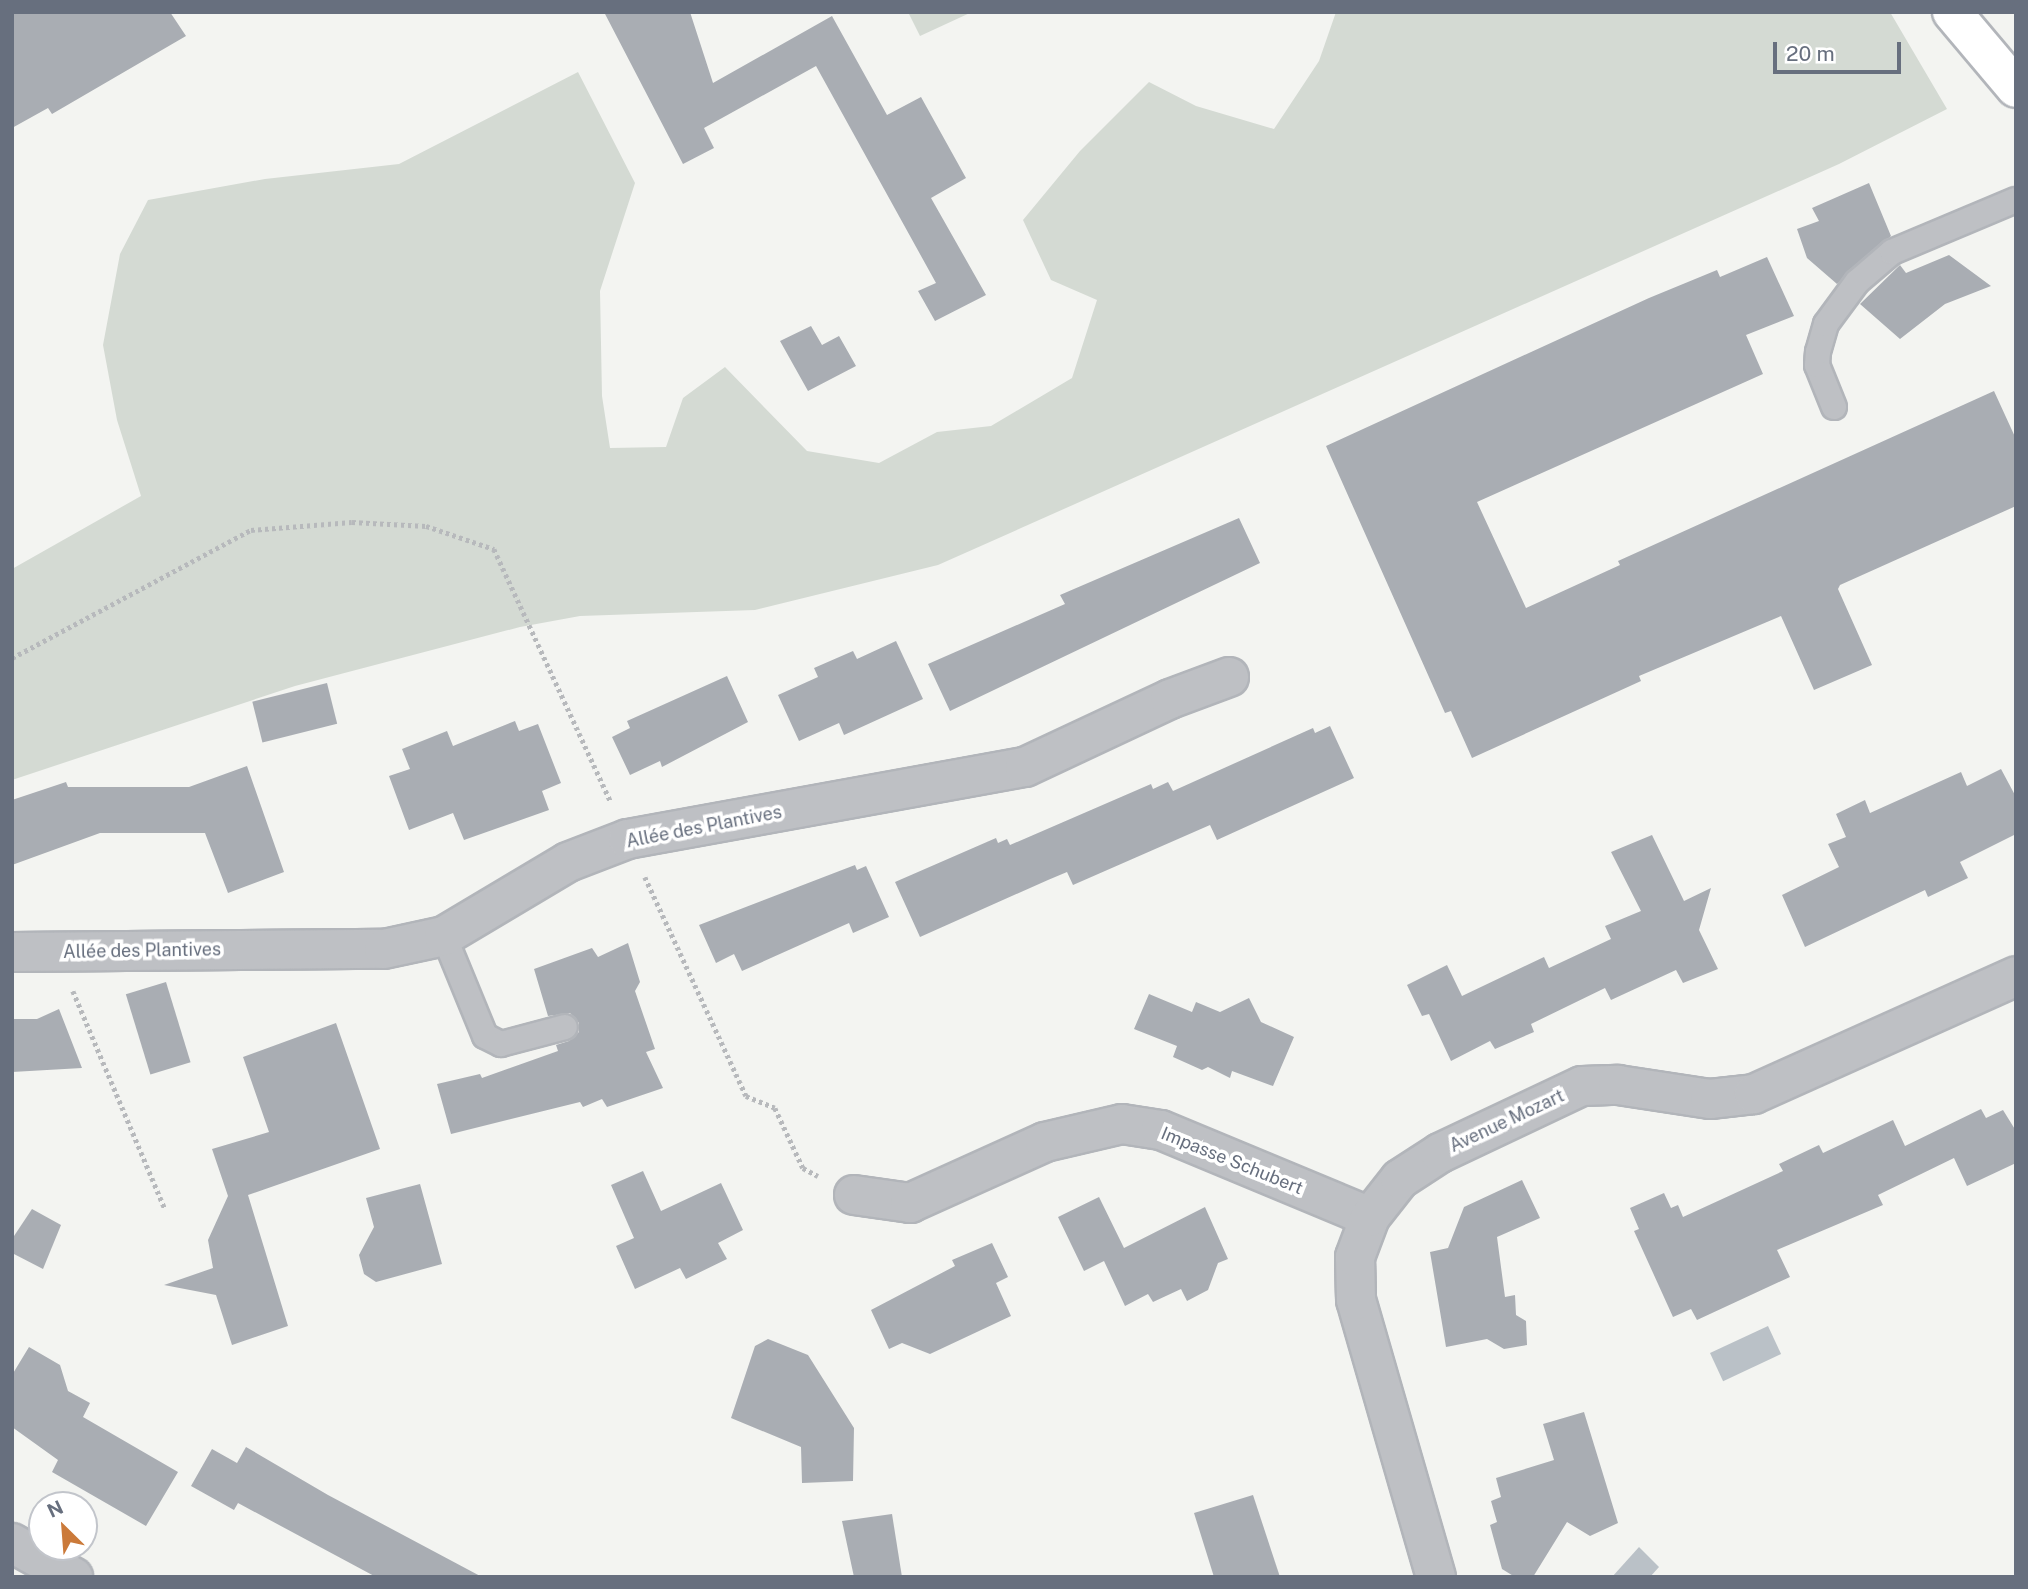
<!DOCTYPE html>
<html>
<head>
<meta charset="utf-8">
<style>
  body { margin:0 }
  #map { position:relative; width:2028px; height:1589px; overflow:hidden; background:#f3f4f1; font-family:"Public Sans",sans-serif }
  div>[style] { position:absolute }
  .green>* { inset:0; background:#d4dad3 }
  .water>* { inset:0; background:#bac1c7; transform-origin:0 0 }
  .building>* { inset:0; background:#a9adb3; transform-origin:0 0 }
  .path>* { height:4.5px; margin-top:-2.25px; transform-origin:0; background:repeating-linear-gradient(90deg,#b7b9bc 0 3.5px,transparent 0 7px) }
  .roads { filter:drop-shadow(2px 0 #b2b5ba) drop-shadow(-2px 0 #b2b5ba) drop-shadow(0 2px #b2b5ba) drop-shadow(0 -2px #b2b5ba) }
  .lane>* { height:24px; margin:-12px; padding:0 12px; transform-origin:12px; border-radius:12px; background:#bec0c4 }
  .street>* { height:38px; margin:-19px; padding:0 19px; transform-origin:19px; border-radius:19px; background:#bec0c4 }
  .secondary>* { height:38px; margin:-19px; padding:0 19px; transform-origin:19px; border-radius:19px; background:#fff }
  span { translate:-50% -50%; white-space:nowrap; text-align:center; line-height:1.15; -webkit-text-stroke:7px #fff; paint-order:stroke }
  .street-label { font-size:18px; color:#676f7e }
  .frame { position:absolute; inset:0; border:14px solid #676f7e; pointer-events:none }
  .north { position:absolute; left:28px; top:1491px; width:70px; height:70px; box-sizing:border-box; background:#fff; border:2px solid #c2c5cb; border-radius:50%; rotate:335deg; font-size:19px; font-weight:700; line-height:28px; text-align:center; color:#676f7e }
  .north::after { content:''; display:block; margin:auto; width:24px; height:32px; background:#cb7a3a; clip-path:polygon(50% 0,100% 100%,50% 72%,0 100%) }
  .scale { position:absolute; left:1773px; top:42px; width:128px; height:32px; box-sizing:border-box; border:4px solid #676f7e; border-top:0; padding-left:9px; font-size:21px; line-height:24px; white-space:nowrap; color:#676f7e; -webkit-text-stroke:5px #fff; paint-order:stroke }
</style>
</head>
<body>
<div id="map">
  <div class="green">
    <i style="clip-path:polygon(908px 12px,972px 12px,920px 36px)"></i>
    <i style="clip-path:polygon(1336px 12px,1890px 12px,1947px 109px,1839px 164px,938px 565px,755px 610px,580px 616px,520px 627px,295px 686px,12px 780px,12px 569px,141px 496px,117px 420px,103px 345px,120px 254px,148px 200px,265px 179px,399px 164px,578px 72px,635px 183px,600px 291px,602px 396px,610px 448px,666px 447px,683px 398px,725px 367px,807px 451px,879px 463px,937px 432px,991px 426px,1072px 378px,1097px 300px,1051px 280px,1023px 220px,1080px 151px,1149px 82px,1196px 106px,1274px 129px,1319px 61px)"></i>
  </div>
  <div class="water">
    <i style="left:1768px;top:1326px;width:31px;height:64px;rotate:65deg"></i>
    <i style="clip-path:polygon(1639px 1547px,1659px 1567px,1650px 1577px,1612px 1577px)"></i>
  </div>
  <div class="building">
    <i style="clip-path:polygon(12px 12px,170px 12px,186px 36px,52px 114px,48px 108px,12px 128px)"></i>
    <i style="clip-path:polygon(604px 12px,690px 12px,713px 83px,832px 16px,887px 115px,921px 97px,966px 178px,931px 198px,986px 295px,935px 321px,918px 291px,936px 283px,816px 66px,704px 128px,714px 148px,683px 164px)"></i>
    <i style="clip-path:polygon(1869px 183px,1891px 236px,1837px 284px,1807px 258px,1797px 229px,1819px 221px,1812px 208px)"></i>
    <i style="clip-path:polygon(1949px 255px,1991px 286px,1945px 304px,1900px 339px,1860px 304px,1900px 265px,1906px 273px)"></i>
    <i style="clip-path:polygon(1767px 257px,1794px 316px,1746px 335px,1763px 374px,1477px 502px,1526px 608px,1620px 565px,1618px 561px,1994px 391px,2016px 439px,2016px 506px,1840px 585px,1838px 589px,1872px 665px,1814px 690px,1781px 616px,1639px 676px,1641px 681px,1472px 758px,1451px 711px,1445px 713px,1326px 446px,1649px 298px,1717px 270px,1720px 277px)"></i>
    <i style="clip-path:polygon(811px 326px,822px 345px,839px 336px,856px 366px,808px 391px,780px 341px)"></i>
    <i style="clip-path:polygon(1239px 518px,1260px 563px,950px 711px,928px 664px,1065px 604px,1060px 595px)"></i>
    <i style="clip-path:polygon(896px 641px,923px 699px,844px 735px,839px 723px,799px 741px,778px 695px,818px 677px,814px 668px,853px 651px,857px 659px)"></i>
    <i style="clip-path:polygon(727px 676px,748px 722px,662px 767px,660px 761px,630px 775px,612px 737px,630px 728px,627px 721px)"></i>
    <i style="left:327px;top:683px;width:42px;height:77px;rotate:76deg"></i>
    <i style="clip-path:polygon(515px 721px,519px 731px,538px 724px,561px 783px,542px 791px,549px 810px,464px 840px,453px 813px,409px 830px,389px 776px,410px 769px,402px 749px,447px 731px,453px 746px)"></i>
    <i style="clip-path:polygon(1330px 726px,1354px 778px,1217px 840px,1210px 825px,1073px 885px,1067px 872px,1048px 880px,920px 937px,895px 882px,996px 838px,998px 843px,1007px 839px,1010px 845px,1151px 784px,1153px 789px,1168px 782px,1173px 791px,1313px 728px,1315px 733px)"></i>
    <i style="clip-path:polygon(247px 766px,284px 872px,228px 893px,205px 833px,100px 833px,12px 865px,12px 800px,66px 782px,68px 787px,189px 787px)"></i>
    <i style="clip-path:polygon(2001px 769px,2016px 797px,2016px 834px,1960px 862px,1968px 878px,1928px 897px,1925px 890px,1805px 947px,1782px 895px,1839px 867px,1828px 844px,1846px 837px,1836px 814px,1865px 800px,1870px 813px,1961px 772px,1967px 786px)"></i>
    <i style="clip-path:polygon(1652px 835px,1684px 901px,1711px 888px,1699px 930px,1718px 969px,1683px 983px,1676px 970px,1611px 1000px,1605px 988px,1531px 1024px,1534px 1032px,1495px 1049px,1490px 1041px,1451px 1061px,1429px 1014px,1422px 1016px,1407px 985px,1447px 965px,1462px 996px,1544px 957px,1549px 968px,1611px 939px,1605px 926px,1641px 911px,1611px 852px)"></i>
    <i style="clip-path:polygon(855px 865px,857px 870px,866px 866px,889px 917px,853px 933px,849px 923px,742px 971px,734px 954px,716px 963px,699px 925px)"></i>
    <i style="clip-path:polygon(628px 943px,640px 982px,635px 991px,655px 1049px,646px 1052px,663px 1088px,607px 1107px,602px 1099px,583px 1107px,580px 1102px,451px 1134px,437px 1084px,480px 1074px,482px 1078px,558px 1051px,556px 1045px,569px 1041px,579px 1032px,579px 1023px,570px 1013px,548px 1016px,534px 969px,592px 948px,598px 957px)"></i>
    <i style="left:166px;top:982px;width:84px;height:42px;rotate:73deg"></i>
    <i style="clip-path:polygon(1149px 994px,1192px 1012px,1196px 1002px,1220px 1012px,1249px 998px,1261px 1022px,1294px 1037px,1273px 1086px,1232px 1071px,1230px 1078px,1208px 1067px,1202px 1070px,1173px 1057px,1177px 1046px,1134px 1029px)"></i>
    <i style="clip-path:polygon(59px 1009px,82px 1068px,12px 1072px,12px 1019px,37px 1019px)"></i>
    <i style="clip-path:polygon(336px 1023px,380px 1149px,248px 1195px,288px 1326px,232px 1345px,216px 1295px,164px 1285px,213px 1268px,208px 1240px,228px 1196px,212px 1149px,269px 1132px,243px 1057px)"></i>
    <i style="clip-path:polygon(1981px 1109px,1986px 1118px,2003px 1110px,2016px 1131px,2016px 1163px,1967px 1186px,1954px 1158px,1878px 1195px,1883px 1205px,1777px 1250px,1790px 1277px,1697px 1320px,1691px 1309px,1673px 1317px,1634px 1231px,1639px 1229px,1630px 1208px,1664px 1193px,1671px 1208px,1678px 1205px,1683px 1217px,1783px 1171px,1779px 1164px,1819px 1145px,1823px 1153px,1893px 1120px,1905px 1146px)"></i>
    <i style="clip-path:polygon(643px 1171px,661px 1211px,721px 1183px,743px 1230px,718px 1243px,727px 1259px,686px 1279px,680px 1268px,635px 1289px,616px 1246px,634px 1238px,611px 1185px)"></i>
    <i style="clip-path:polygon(1522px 1180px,1540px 1218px,1497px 1237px,1505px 1297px,1515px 1295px,1516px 1315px,1526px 1321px,1527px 1345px,1504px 1349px,1487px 1339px,1446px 1347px,1430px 1252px,1448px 1248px,1464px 1207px)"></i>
    <i style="clip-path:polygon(420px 1184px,442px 1264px,376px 1282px,364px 1274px,359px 1255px,374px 1227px,366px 1198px)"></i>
    <i style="clip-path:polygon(1099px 1197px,1124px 1248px,1205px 1207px,1228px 1259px,1218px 1263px,1208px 1290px,1187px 1301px,1181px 1289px,1153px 1302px,1148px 1294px,1125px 1306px,1104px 1261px,1084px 1271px,1058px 1217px)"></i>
    <i style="clip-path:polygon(32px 1209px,61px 1225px,43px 1269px,12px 1253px,12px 1239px)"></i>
    <i style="clip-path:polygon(992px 1243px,1008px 1277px,996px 1283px,1011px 1316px,930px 1354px,902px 1343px,889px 1349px,871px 1310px,955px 1266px,952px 1260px)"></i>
    <i style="clip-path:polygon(768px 1339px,808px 1355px,854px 1428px,853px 1481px,802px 1483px,801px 1447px,731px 1418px,755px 1346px)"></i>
    <i style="clip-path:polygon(29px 1347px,60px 1365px,68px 1391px,90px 1403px,83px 1417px,178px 1472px,146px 1526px,52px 1472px,58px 1460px,12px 1427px,12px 1375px)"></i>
    <i style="clip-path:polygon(1584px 1412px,1618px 1523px,1590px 1536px,1567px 1522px,1533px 1577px,1515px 1577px,1502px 1569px,1490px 1525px,1497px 1522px,1491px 1501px,1501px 1497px,1496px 1478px,1554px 1460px,1543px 1424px)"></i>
    <i style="clip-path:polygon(246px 1447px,328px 1495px,482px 1577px,376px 1577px,238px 1503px,234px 1510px,191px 1486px,212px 1449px,237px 1463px)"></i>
    <i style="clip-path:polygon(1253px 1495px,1280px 1577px,1214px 1577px,1194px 1513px)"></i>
    <i style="clip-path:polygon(892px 1514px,902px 1577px,854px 1577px,842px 1521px)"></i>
  </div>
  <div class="path">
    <i style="left:12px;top:658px;width:271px;rotate:-28.2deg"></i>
    <i style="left:251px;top:530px;width:101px;rotate:-4.5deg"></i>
    <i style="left:352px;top:522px;width:74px;rotate:3.1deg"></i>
    <i style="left:426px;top:526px;width:72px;rotate:18.7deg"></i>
    <i style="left:494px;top:549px;width:279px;rotate:65.2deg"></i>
    <i style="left:645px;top:877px;width:241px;rotate:65.2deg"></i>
    <i style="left:746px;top:1096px;width:31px;rotate:22deg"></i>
    <i style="left:775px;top:1108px;width:66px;rotate:65deg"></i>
    <i style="left:803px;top:1168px;width:17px;rotate:28deg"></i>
    <i style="left:73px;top:991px;width:237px;rotate:67.1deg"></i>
  </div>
  <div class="roads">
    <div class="lane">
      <i style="left:1834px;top:407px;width:45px;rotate:-112deg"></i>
      <i style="left:1817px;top:365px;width:13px;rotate:-86deg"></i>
      <i style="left:1818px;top:352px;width:29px;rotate:-74deg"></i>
      <i style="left:1826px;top:324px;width:52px;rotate:-53.6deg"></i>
      <i style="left:1857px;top:282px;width:46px;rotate:-40.6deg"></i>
      <i style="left:1892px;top:252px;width:134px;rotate:-22.8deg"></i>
      <i style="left:444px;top:936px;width:108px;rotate:67.7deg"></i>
      <i style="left:485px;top:1036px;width:18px;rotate:27deg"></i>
      <i style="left:501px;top:1044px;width:66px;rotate:-14.9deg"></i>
    </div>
    <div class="street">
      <i style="left:12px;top:952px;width:372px;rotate:-0.5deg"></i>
      <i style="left:384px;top:949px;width:61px;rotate:-12.2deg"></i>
      <i style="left:444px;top:936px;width:144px;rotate:-30.8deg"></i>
      <i style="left:568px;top:862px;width:64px;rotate:-21deg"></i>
      <i style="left:628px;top:839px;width:403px;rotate:-10.3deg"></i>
      <i style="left:1025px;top:767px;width:160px;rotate:-25.1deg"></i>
      <i style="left:1170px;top:699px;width:63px;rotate:-20.4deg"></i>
      <i style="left:854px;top:1195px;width:57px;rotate:8.1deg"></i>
      <i style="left:910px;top:1203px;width:148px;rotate:-24.3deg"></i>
      <i style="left:1045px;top:1142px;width:79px;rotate:-13.2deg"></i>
      <i style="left:1122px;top:1124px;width:39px;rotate:9deg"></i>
      <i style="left:1161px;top:1130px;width:226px;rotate:22.6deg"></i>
      <i style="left:12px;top:1543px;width:70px;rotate:29.1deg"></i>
      <i style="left:1436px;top:1577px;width:288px;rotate:-106.1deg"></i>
      <i style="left:1356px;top:1300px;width:43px;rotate:-91.3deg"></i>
      <i style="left:1355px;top:1257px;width:43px;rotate:-69.4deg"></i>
      <i style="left:1370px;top:1217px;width:48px;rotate:-51.7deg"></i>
      <i style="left:1400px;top:1179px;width:48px;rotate:-33deg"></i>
      <i style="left:1440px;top:1153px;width:157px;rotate:-25.3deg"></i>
      <i style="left:1582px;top:1086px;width:36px;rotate:-2deg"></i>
      <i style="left:1618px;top:1085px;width:93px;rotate:8.7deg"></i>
      <i style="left:1710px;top:1099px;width:44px;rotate:-6.5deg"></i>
      <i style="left:1754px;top:1094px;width:287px;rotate:-24.2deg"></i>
    </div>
    <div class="secondary">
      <i style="left:1952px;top:12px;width:99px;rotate:49.9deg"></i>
    </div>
  </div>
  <div class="street-label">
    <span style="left:704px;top:827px;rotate:-11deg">Allée des Plantives</span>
    <span style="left:142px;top:951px;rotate:-1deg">Allée des Plantives</span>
    <span style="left:1507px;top:1121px;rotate:-25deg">Avenue Mozart</span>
    <span style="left:1232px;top:1161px;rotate:22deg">Impasse Schubert</span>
  </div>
  <div class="frame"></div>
  <div class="north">N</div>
  <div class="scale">20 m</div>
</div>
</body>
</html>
